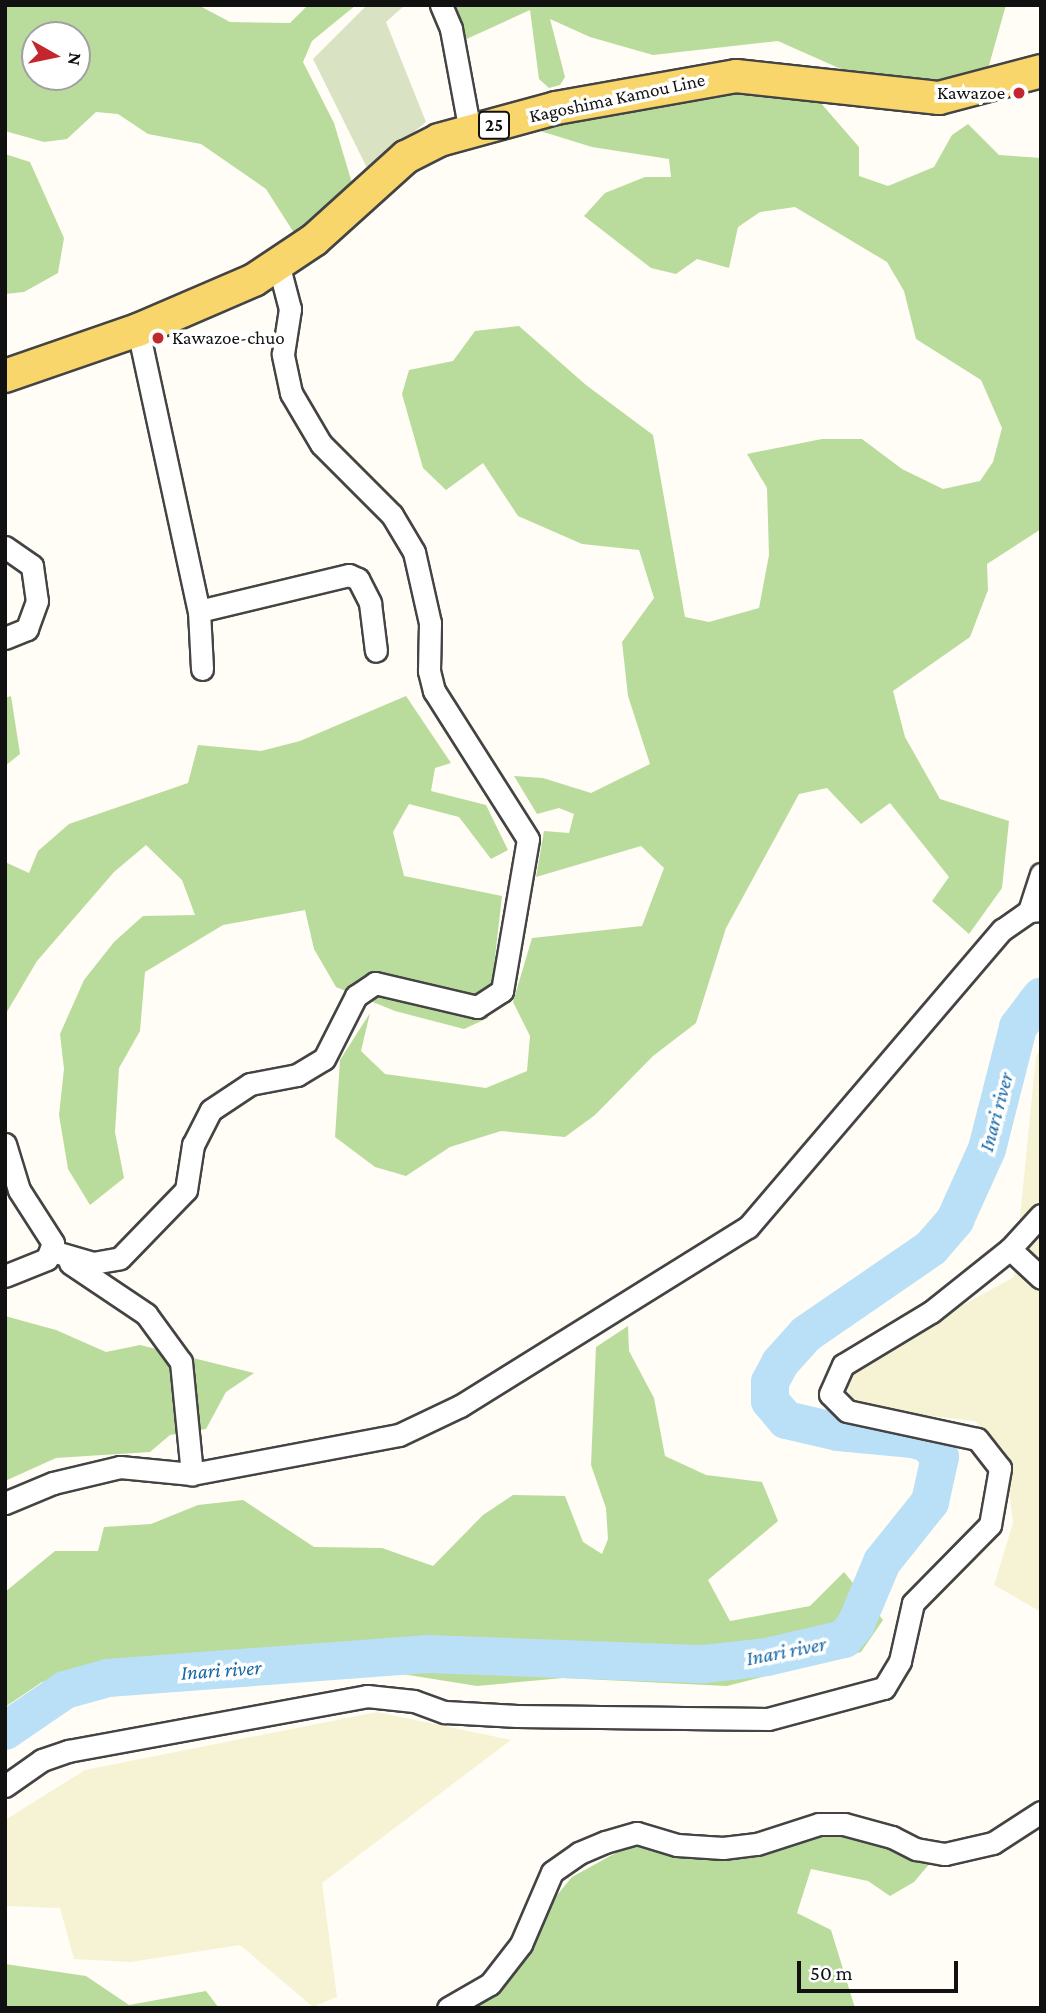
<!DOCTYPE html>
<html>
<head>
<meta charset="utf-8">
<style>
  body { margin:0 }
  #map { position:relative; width:1046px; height:2013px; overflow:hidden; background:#fffdf5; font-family:"Crimson Pro",serif }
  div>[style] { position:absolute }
  .farmland>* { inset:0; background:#f6f3d4 }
  .forest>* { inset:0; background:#b9dc9c }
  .cemetery>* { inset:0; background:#d9e3c4 }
  .river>* { height:38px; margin:-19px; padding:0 19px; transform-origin:19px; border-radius:19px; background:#b9e0f7 }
  .roads { filter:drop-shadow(2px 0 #444) drop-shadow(-2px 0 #444) drop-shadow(0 2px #444) drop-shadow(0 -2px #444) }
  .street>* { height:21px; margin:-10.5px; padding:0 10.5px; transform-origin:10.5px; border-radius:10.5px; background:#fff }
  .primary>* { height:32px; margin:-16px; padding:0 16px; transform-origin:16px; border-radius:16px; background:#f9d66b }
  .dots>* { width:19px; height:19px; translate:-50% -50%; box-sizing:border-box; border:4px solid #fff; border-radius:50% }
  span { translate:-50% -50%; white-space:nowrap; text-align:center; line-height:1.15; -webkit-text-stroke:7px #fff; paint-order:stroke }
  .shield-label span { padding:2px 5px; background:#fff; border:2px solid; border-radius:5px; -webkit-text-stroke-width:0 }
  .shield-label { font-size:18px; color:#111; font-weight:700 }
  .poi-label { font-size:19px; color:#111 }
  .right { translate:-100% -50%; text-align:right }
  .left { translate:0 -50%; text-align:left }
  .street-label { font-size:19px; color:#111 }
  .water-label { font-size:21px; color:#1768a6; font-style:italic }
  .frame { position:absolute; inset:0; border:7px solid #111; pointer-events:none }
  .north { position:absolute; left:21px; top:21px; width:70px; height:70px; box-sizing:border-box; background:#fff; border:2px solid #a0a0a0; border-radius:50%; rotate:99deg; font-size:19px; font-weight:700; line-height:28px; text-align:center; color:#111 }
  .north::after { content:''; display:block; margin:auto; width:24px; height:32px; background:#c4262e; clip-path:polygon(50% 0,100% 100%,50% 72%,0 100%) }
  .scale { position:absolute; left:797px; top:1961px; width:161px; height:32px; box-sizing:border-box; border:4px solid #111; border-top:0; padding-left:9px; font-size:21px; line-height:24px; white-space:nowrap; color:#111; -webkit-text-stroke:5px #fff; paint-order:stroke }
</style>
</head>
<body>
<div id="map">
  <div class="farmland">
    <i style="clip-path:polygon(1041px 1048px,1041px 1612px,994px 1585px,1013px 1523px,1004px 1450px,975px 1421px,879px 1410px,852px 1400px,845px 1386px,847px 1369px,1014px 1277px,1036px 1056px)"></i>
    <i style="clip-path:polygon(377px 1712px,511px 1740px,322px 1883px,337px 1997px,313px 2007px,240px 1945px,131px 1962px,74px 1959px,60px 1908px,5px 1906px,5px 1820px,85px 1770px)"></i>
  </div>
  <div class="forest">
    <i style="clip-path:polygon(evenodd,5px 5px,198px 5px,230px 22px,290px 23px,308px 5px,356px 5px,312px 41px,303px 62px,334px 123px,352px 183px,296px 236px,266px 189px,201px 144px,148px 134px,118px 114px,96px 112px,67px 139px,44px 142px,5px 131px,5px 5px,35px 35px,77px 35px,77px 77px,35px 77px,35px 35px)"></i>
    <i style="clip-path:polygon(453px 5px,1006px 5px,986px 76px,951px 85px,859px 77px,778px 41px,653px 55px,590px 37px,550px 19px,565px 77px,560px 85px,549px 88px,539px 79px,530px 10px,460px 42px,450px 8px)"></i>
    <i style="clip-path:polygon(728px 90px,813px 94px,859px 147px,859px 176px,888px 186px,934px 167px,952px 135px,968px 124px,999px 155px,1041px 158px,1041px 529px,987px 564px,988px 590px,970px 637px,893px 691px,905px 737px,940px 799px,1009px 821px,1002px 888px,969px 934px,932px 901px,949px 877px,890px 803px,861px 824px,827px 788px,799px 794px,726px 928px,696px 1023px,653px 1056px,595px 1115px,565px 1137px,501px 1131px,450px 1147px,406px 1176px,375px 1167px,335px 1137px,340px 1060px,370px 1013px,361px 1051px,385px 1074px,486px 1088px,527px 1071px,530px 1036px,513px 1002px,532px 938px,642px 926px,664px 868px,641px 846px,536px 877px,544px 831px,569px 833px,574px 814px,559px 808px,537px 814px,514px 776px,543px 778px,591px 793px,650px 764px,628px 696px,622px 642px,654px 598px,639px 550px,582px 544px,518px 516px,483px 463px,446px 490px,423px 468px,402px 394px,409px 370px,453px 361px,475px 331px,519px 326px,586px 385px,653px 435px,685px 617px,709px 622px,759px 608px,769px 555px,767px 488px,747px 454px,822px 439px,862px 439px,902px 469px,943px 489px,980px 481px,993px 462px,1002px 428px,981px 380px,916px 339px,904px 291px,887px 262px,795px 207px,760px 212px,738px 227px,729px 268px,697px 259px,676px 274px,651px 268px,584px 216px,605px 193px,645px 177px,671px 177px,669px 159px,592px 147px,524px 126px)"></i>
    <i style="clip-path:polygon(5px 154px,30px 162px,64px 238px,58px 273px,24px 292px,5px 294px)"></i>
    <i style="clip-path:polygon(11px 696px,20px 754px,5px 766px,5px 698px)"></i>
    <i style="clip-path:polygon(406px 696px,451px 763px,435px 768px,431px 791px,486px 805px,508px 850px,491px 859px,459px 817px,409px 804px,393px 832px,404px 876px,502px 896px,488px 1018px,464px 1029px,395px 1011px,336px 987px,314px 949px,305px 910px,223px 925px,145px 972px,140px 1031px,119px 1068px,115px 1132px,124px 1178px,90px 1205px,68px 1169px,59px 1115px,64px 1069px,60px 1034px,84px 980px,114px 942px,143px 916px,195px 915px,182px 880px,146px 845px,114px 872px,37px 961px,5px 1015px,5px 862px,29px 873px,38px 851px,69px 824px,188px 783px,198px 745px,261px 751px,300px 741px)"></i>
    <i style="clip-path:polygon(5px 1316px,56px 1330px,106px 1352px,140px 1345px,254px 1373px,226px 1392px,206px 1429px,170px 1435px,150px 1452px,56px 1458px,5px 1481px)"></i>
    <i style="clip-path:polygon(628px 1326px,629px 1351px,654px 1398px,665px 1456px,706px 1475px,762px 1482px,778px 1521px,708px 1580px,730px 1621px,810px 1606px,844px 1572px,883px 1620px,861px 1652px,727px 1686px,563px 1678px,477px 1686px,402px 1674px,182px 1659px,42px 1682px,5px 1707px,5px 1592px,55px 1551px,98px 1551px,104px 1527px,151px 1524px,198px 1505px,243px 1500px,314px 1547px,382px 1548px,433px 1566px,483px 1515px,513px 1495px,565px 1496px,583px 1542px,602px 1554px,608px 1539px,606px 1508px,591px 1465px,596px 1347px)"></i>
    <i style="clip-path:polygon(844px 1829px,887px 1840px,931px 1862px,914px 1882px,890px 1896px,868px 1881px,811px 1869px,797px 1913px,831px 1930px,855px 2008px,463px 2008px,516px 1972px,553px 1900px,572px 1877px,621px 1850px,649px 1844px,725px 1861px,770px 1853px,790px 1841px)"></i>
    <i style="clip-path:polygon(5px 1964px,86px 1976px,129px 2005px,206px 1991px,219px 2008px,5px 2008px)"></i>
  </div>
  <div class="cemetery">
    <i style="clip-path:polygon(367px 5px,405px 5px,386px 22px,426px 122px,368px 170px,313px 59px)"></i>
  </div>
  <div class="river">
    <i style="left:5px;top:1731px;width:73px;rotate:-34.3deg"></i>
    <i style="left:65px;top:1690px;width:45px;rotate:-15.6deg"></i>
    <i style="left:108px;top:1678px;width:319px;rotate:-4.3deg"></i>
    <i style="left:426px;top:1654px;width:278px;rotate:2.1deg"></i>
    <i style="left:704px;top:1664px;width:63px;rotate:-6.3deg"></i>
    <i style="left:767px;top:1657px;width:79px;rotate:-13.2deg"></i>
    <i style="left:844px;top:1639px;width:19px;rotate:-51deg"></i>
    <i style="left:856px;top:1624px;width:67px;rotate:-67.2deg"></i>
    <i style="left:882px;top:1562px;width:77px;rotate:-51.3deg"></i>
    <i style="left:930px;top:1502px;width:46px;rotate:-77.5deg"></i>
    <i style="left:940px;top:1457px;width:19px;rotate:-133deg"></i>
    <i style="left:927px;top:1443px;width:15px;rotate:-164deg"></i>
    <i style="left:913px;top:1439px;width:75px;rotate:-174.7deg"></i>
    <i style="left:838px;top:1432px;width:53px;rotate:-167deg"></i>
    <i style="left:786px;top:1420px;width:25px;rotate:-130deg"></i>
    <i style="left:770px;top:1401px;width:19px;rotate:-90deg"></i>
    <i style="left:770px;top:1382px;width:21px;rotate:-62deg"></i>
    <i style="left:780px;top:1363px;width:39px;rotate:-48deg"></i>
    <i style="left:806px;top:1334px;width:152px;rotate:-34.5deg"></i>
    <i style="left:931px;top:1248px;width:37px;rotate:-49deg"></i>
    <i style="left:955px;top:1220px;width:78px;rotate:-65.7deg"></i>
    <i style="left:987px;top:1149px;width:126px;rotate:-75.7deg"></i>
    <i style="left:1018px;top:1027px;width:38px;rotate:-53deg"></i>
  </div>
  <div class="roads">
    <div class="street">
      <i style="left:441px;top:5px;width:26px;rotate:67deg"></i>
      <i style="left:451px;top:29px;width:105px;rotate:79.5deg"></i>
      <i style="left:138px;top:330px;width:288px;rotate:77.8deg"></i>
      <i style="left:199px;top:611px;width:58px;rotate:87deg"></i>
      <i style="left:5px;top:547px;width:33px;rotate:35deg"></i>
      <i style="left:32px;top:566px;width:35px;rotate:82deg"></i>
      <i style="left:37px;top:601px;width:30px;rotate:110deg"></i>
      <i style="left:27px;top:629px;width:24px;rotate:158deg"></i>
      <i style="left:199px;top:611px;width:154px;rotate:-13.5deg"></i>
      <i style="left:349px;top:575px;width:10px;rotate:24deg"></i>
      <i style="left:358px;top:579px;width:27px;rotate:63deg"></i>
      <i style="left:370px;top:603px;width:48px;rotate:82.9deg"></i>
      <i style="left:1029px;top:911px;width:39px;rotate:-72deg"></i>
      <i style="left:5px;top:1144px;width:48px;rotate:73.1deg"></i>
      <i style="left:19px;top:1190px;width:63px;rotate:57.3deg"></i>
      <i style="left:53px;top:1243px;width:17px;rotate:111deg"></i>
      <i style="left:47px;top:1259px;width:45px;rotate:158deg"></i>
      <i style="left:1041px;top:1215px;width:46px;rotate:132.4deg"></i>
      <i style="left:1010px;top:1249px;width:42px;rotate:43.1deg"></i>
      <i style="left:52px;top:1251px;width:43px;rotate:16.3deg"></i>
      <i style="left:93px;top:1263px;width:27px;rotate:-10deg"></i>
      <i style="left:120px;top:1258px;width:95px;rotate:-45.9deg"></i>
      <i style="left:186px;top:1190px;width:46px;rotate:-81.2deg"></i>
      <i style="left:193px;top:1145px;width:39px;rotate:-63deg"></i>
      <i style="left:211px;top:1110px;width:47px;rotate:-33.7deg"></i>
      <i style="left:250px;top:1084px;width:48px;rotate:-10.8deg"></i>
      <i style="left:297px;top:1075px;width:31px;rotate:-31deg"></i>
      <i style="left:324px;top:1059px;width:71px;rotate:-63.1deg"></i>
      <i style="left:356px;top:996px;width:23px;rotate:-34deg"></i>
      <i style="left:375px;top:983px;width:105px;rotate:13.2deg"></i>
      <i style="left:477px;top:1007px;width:30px;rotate:-33deg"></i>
      <i style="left:502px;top:991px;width:154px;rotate:-80.3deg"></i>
      <i style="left:528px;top:839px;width:175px;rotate:-122.4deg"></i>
      <i style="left:434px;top:691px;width:21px;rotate:-104deg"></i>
      <i style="left:429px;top:671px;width:48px;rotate:-88.8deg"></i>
      <i style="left:430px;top:623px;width:73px;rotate:-102.7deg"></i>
      <i style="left:414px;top:552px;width:43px;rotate:-120.7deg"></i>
      <i style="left:392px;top:515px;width:100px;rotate:-135deg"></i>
      <i style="left:321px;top:444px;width:59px;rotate:-120.5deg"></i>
      <i style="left:291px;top:393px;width:40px;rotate:-102deg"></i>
      <i style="left:283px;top:354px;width:46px;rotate:-81.2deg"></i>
      <i style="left:290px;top:309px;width:43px;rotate:-104.7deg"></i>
      <i style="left:70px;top:1263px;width:92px;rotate:33.9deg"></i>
      <i style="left:146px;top:1314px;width:59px;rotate:53.9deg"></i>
      <i style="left:181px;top:1362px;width:113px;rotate:84.4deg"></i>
      <i style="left:5px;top:1503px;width:52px;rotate:-22.6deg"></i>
      <i style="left:53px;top:1483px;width:69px;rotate:-13.4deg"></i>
      <i style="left:120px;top:1467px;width:72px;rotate:5.6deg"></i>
      <i style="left:192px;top:1474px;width:211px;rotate:-10.7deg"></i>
      <i style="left:399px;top:1435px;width:68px;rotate:-25.4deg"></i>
      <i style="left:460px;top:1406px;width:339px;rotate:-31.9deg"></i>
      <i style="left:748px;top:1227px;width:391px;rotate:-49.5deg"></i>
      <i style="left:1002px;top:930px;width:33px;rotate:-35deg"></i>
      <i style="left:1029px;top:911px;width:12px;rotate:-5deg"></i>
      <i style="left:5px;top:1786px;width:45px;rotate:-35.1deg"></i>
      <i style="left:42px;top:1760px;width:28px;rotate:-19deg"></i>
      <i style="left:68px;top:1751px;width:304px;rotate:-10.4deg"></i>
      <i style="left:367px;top:1696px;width:47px;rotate:6.1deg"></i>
      <i style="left:414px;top:1701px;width:33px;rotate:20deg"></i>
      <i style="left:445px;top:1712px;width:72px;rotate:3.2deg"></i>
      <i style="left:517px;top:1716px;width:251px;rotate:0.7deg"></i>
      <i style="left:768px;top:1719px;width:120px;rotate:-15deg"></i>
      <i style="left:884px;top:1688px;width:31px;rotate:-59deg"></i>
      <i style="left:900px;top:1661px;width:59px;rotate:-77.4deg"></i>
      <i style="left:913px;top:1603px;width:110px;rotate:-45.4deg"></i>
      <i style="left:990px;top:1525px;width:58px;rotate:-80deg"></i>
      <i style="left:1000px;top:1468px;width:37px;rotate:-128deg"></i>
      <i style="left:977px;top:1439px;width:133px;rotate:-167.8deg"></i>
      <i style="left:847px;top:1411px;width:24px;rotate:-135deg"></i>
      <i style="left:830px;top:1394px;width:32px;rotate:-66deg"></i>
      <i style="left:843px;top:1365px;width:103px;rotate:-31.1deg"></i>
      <i style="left:931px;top:1312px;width:101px;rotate:-38.6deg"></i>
      <i style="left:448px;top:2008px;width:48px;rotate:-29.7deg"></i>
      <i style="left:490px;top:1984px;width:51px;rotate:-52.2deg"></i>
      <i style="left:521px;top:1944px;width:78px;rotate:-66.7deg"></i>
      <i style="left:552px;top:1872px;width:33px;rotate:-35deg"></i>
      <i style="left:579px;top:1853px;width:28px;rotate:-23deg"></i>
      <i style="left:605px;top:1842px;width:33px;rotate:-16deg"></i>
      <i style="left:637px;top:1833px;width:42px;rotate:16.7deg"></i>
      <i style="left:677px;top:1845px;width:46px;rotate:3.7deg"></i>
      <i style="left:723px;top:1848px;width:34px;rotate:-7deg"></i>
      <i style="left:757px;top:1844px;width:65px;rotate:-17.9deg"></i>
      <i style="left:819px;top:1824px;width:25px"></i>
      <i style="left:844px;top:1824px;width:50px;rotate:15.2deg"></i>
      <i style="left:892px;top:1837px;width:27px;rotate:27deg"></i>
      <i style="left:916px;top:1849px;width:29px;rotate:10deg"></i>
      <i style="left:945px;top:1854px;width:49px;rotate:-12.9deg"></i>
      <i style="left:993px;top:1843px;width:57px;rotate:-32.9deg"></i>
    </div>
    <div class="primary">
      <i style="left:5px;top:376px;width:141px;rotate:-19.1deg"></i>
      <i style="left:138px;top:330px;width:126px;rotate:-23.3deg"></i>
      <i style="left:254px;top:280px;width:72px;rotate:-33.7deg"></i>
      <i style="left:314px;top:240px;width:124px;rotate:-42.1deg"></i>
      <i style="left:406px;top:157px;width:37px;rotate:-27deg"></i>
      <i style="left:439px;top:140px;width:121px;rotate:-15.3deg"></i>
      <i style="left:556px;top:108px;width:183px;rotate:-10.1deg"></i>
      <i style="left:736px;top:76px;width:204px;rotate:6.2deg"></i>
      <i style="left:939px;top:98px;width:106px;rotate:-14.8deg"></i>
    </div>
  </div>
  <div class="dots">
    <i style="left:1019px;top:93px;background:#c4262e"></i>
    <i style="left:158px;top:338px;background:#c4262e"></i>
  </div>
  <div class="shield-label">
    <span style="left:494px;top:125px">25</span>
  </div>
  <div class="poi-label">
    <span class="right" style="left:1005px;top:93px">Kawazoe</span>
    <span class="left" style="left:172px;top:338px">Kawazoe-chuo</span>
  </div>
  <div class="street-label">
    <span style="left:617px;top:98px;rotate:-12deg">Kagoshima Kamou Line</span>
  </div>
  <div class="water-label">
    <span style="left:996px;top:1112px;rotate:-75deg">Inari river</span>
    <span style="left:786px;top:1651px;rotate:-11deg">Inari river</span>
    <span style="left:221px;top:1670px;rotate:-4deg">Inari river</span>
  </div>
  <div class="frame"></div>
  <div class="north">N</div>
  <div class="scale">50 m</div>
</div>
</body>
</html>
